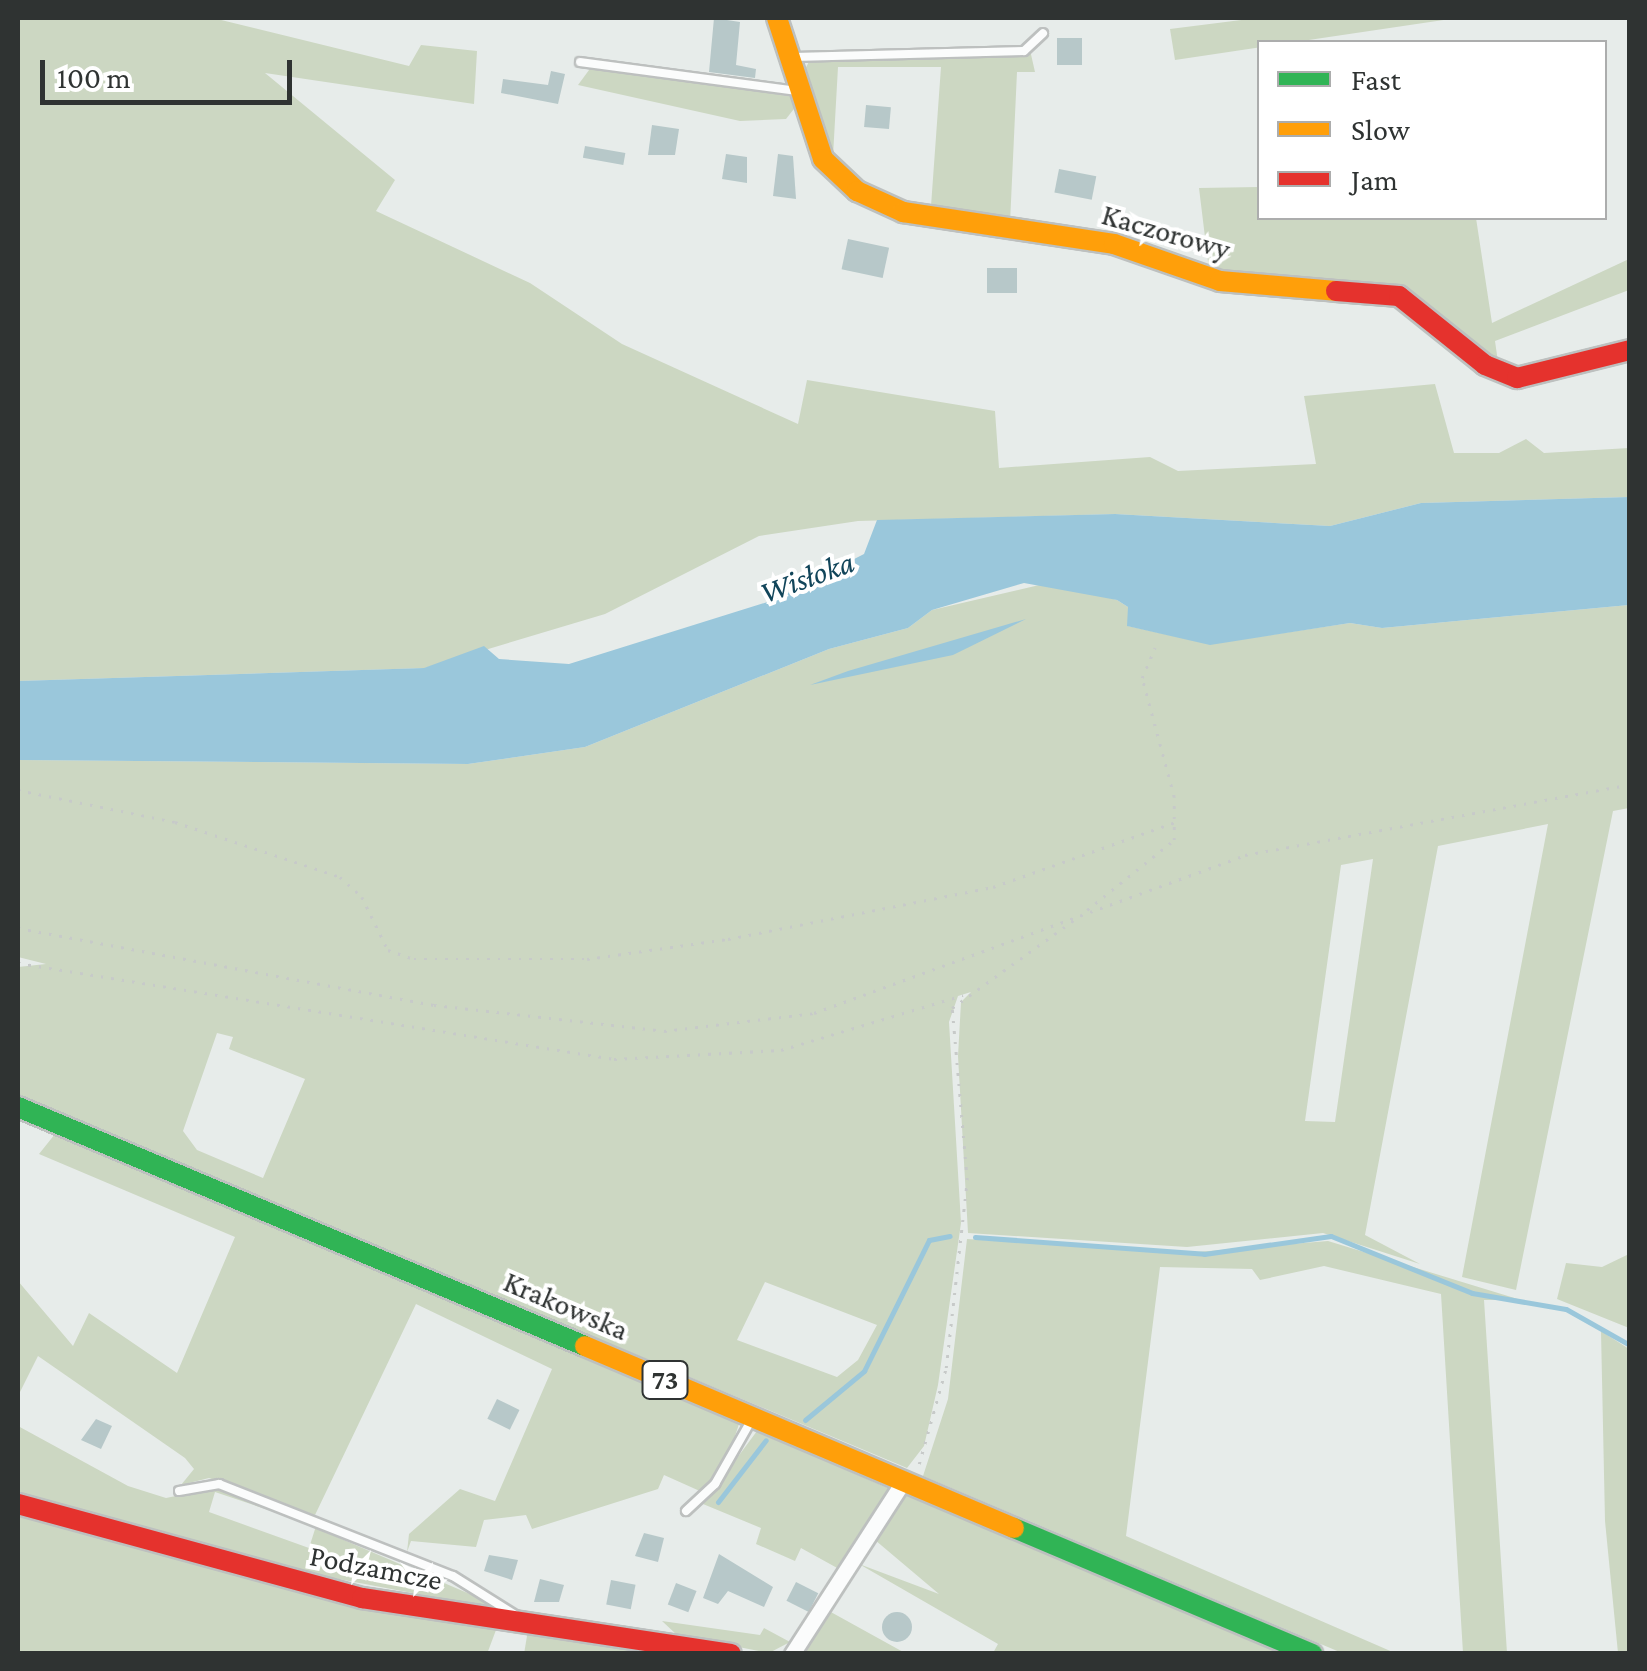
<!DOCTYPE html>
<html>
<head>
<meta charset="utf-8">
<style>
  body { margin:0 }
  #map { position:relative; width:1647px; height:1671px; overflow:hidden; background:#e7ecea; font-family:"Crimson Pro",serif }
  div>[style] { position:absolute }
  .green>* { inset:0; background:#ccd7c2 }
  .water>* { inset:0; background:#9ac7db }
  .stream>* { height:5px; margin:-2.5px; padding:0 2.5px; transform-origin:2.5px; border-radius:2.5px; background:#9ac7db }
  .building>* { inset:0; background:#b7c8c9; transform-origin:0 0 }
  .round { border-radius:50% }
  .path>* { height:2.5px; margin-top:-1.25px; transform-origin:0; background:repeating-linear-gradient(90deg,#c7cac9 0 2.5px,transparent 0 10.5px) }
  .roads { filter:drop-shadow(2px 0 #bdc0bf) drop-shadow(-2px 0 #bdc0bf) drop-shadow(0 2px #bdc0bf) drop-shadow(0 -2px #bdc0bf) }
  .lane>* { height:8px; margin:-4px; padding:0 4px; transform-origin:4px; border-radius:4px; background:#fbfcfc }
  .street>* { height:15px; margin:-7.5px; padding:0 7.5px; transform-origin:7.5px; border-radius:7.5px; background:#fbfcfc }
  .fast>* { height:20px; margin:-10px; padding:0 10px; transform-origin:10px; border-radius:10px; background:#30b455 }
  .slow>* { height:20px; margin:-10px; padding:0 10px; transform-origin:10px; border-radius:10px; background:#ff9f0a }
  .jam>* { height:20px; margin:-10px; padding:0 10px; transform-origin:10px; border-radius:10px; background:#e5322d }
  span { translate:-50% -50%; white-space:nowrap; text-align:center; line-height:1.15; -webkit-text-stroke:8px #fff; paint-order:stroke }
  .shield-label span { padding:2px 8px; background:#fff; border:2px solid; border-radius:8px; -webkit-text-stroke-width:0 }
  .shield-label { font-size:28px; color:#2f3332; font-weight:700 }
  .street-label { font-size:30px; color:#2f3332 }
  .water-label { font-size:32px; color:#11455a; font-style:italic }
  .frame { position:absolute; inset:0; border:20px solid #2f3332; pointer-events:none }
  .legend { position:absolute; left:1257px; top:40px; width:350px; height:180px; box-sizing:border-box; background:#fff; border:2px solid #acadad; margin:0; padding:12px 18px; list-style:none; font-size:30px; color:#2f3332 }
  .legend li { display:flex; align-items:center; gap:20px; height:50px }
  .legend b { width:50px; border:2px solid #acadad }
  .scale { position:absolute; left:40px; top:60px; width:252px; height:45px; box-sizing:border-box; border:5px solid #2f3332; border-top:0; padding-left:12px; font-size:30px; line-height:35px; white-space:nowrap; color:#2f3332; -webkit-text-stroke:8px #fff; paint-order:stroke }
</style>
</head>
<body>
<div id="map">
  <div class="green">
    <i style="clip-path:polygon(18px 18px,213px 18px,409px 66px,421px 45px,477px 51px,474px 104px,265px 73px,395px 180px,376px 211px,530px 283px,622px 344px,798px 424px,807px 380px,995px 411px,999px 468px,1150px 457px,1178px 471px,1316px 464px,1304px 396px,1435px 384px,1454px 453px,1499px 453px,1526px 439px,1544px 453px,1629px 448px,1629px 497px,1421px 503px,1330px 526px,1115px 514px,858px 521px,759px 536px,605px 614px,425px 668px,18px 681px)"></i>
    <i style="clip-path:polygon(1257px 18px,1457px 18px,1175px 60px,1170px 29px)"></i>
    <i style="clip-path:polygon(1030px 50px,1035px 72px,1017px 72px,1010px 223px,931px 206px,941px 67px,838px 67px,833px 156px,804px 71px,811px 58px)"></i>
    <i style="clip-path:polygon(592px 66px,795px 97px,797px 105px,786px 119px,740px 121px,578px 85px)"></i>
    <i style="clip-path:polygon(1259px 187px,1260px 218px,1476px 218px,1492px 323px,1629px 259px,1629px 290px,1495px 341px,1498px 362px,1416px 296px,1209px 270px,1199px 188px)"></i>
    <i style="clip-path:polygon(evenodd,1052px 582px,1117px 600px,1128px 607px,1128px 626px,1210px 644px,1350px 623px,1382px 628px,1629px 605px,1629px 808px,1613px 811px,1516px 1290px,1462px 1277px,1548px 824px,1438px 846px,1365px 1235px,1420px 1264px,1323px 1233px,1187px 1247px,968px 1233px,958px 1056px,961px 1002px,971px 992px,958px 996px,949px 1022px,961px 1223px,938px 1385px,924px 1446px,907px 1468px,18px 1096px,18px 967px,46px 964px,18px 957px,18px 760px,468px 764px,585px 747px,829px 649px,908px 628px,932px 610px,1052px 582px,1373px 859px,1335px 1122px,1305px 1121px,1341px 865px,1373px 859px,1052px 582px,217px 1033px,233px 1037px,229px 1049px,305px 1079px,263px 1178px,197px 1150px,183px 1131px,217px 1033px,1052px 582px,765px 1282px,877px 1325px,858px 1360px,837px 1377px,737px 1340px,765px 1282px)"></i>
    <i style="clip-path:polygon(55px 1134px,739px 1424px,727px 1460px,702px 1492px,664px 1475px,658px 1489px,532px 1529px,526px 1515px,484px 1520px,476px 1547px,411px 1541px,407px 1552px,409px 1534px,460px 1489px,495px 1501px,552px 1369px,416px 1304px,315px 1515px,209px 1478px,181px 1485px,194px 1469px,185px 1458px,38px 1356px,18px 1396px,18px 1281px,73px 1346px,89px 1313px,177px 1373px,235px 1237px,39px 1154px)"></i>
    <i style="clip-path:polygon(967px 1239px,1185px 1253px,1328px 1241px,1521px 1300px,1484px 1300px,1507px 1653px,1463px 1653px,1441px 1294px,1324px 1266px,1260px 1280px,1252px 1269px,1160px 1267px,1126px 1536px,1395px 1653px,1342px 1653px,923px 1476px,948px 1399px)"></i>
    <i style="clip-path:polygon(1629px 1254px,1629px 1328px,1557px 1299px,1566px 1263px,1602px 1267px)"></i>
    <i style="clip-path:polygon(1601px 1331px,1629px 1349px,1629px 1653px,1618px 1653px,1605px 1521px)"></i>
    <i style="clip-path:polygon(evenodd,18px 1426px,128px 1486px,166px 1498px,220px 1487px,512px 1612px,207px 1554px,18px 1497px,18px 1426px,215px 1492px,316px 1526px,309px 1548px,209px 1512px,215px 1492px)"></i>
    <i style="clip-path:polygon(757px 1431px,890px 1489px,839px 1569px,801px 1548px,795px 1561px,756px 1544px,761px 1528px,703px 1504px)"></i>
    <i style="clip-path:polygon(906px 1494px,1287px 1653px,993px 1653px,998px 1644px,859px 1564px,939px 1594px,875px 1540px)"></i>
    <i style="clip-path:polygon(18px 1510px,291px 1589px,496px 1630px,487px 1654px,18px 1653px)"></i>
    <i style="clip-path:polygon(847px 1574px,829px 1611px,905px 1653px,799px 1654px)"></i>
    <i style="clip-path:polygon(662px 1621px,760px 1635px,764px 1628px,790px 1642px,769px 1653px,677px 1635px)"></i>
    <i style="clip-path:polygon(528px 1630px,686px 1654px,524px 1654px)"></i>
  </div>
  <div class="water">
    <i style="clip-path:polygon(1629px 497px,1629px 605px,1382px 628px,1350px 623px,1210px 645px,1127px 626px,1128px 607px,1117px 600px,1024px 583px,932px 610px,908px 628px,829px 649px,585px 747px,468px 764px,18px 760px,18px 681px,424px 668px,484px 646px,499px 659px,569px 664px,774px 600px,864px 554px,877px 520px,1115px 514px,1330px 526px,1421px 503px)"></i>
    <i style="clip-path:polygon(1026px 619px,953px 655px,810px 685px,848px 671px)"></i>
  </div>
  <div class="stream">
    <i style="left:975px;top:1237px;width:230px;rotate:4.2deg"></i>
    <i style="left:1204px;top:1254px;width:128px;rotate:-8.1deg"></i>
    <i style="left:1331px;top:1236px;width:152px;rotate:22deg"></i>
    <i style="left:1472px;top:1293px;width:95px;rotate:9.7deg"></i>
    <i style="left:1566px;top:1309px;width:73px;rotate:29.4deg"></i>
    <i style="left:805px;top:1420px;width:77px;rotate:-39.7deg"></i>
    <i style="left:864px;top:1371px;width:146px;rotate:-63.6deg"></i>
    <i style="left:929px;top:1240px;width:21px;rotate:-11deg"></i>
    <i style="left:718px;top:1502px;width:78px;rotate:-52.3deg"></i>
  </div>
  <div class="building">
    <i style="clip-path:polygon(714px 18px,740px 22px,736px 65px,756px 69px,755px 78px,709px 72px)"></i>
    <i style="left:1057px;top:38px;width:25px;height:27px"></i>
    <i style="clip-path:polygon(551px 71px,565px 74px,558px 104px,501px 93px,503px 79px,548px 85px)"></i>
    <i style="left:866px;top:105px;width:25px;height:22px;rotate:5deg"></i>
    <i style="clip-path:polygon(652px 125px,679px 129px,675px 155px,648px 155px)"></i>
    <i style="left:585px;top:146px;width:41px;height:12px;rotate:10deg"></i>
    <i style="clip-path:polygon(726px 154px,747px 157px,747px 183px,722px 179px)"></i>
    <i style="clip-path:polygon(778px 154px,793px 156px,796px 199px,773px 196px)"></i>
    <i style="left:1059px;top:169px;width:38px;height:24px;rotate:11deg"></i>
    <i style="left:848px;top:239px;width:42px;height:31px;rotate:12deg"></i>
    <i style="left:1017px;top:268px;width:25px;height:30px;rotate:90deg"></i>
    <i style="left:497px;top:1399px;width:25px;height:22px;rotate:26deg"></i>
    <i style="clip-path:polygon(96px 1419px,112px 1426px,101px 1449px,81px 1440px)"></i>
    <i style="clip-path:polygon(644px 1533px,664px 1538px,658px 1562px,635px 1556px)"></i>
    <i style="clip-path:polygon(719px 1554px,773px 1587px,764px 1607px,728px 1591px,718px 1604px,703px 1598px)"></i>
    <i style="clip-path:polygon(489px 1555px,518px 1560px,512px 1580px,484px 1571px)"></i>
    <i style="clip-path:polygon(540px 1579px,564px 1585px,559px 1602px,534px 1602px)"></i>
    <i style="left:611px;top:1580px;width:25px;height:25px;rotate:11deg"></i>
    <i style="left:796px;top:1582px;width:25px;height:21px;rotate:27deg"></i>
    <i style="left:676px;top:1583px;width:22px;height:23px;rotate:21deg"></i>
    <i class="round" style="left:882px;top:1612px;width:30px;height:30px"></i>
  </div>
  <div class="path">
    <i style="left:18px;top:790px;width:160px;rotate:11.5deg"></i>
    <i style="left:175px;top:822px;width:174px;rotate:18.4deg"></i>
    <i style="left:340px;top:877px;width:30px;rotate:42deg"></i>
    <i style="left:362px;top:897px;width:59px;rotate:63.9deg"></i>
    <i style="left:388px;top:950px;width:28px;rotate:19deg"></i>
    <i style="left:414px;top:959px;width:173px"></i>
    <i style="left:587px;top:959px;width:142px;rotate:-8.1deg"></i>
    <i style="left:728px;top:939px;width:270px;rotate:-11.1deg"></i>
    <i style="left:993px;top:887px;width:196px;rotate:-19.6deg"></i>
    <i style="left:1087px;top:910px;width:112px;rotate:-38.8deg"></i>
    <i style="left:1174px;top:840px;width:43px;rotate:-90deg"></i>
    <i style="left:1174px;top:797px;width:123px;rotate:-105.1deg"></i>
    <i style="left:1142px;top:678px;width:33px;rotate:-67deg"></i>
    <i style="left:18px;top:928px;width:423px;rotate:10.5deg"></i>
    <i style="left:434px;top:1005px;width:231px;rotate:6.4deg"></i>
    <i style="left:664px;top:1031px;width:151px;rotate:-6.8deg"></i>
    <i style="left:814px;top:1013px;width:459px;rotate:-20.1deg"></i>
    <i style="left:1245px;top:855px;width:391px;rotate:-10.4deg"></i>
    <i style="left:18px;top:963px;width:604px;rotate:9.15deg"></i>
    <i style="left:614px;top:1059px;width:167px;rotate:-3.1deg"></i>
    <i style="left:781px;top:1050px;width:190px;rotate:-16.8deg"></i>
    <i style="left:919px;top:1464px;width:100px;rotate:-74.3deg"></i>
    <i style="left:946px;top:1368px;width:189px;rotate:-83.6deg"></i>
    <i style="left:967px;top:1180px;width:173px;rotate:-95deg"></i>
    <i style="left:952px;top:1008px;width:154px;rotate:-35.8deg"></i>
  </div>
  <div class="roads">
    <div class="lane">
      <i style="left:794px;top:57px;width:230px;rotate:-1.5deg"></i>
      <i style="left:1024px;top:51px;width:26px;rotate:-43deg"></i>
      <i style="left:580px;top:62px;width:219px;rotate:7.6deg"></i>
      <i style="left:179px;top:1491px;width:41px;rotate:-9.9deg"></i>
      <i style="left:219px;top:1484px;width:251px;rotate:21.5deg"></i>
      <i style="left:453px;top:1576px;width:79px;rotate:32.1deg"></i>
      <i style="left:686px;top:1511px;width:40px;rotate:-43deg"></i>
      <i style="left:715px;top:1484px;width:73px;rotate:-60.3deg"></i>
    </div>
    <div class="street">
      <i style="left:792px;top:1654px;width:207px;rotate:-57.2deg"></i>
    </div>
    <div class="fast">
      <i style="left:18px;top:1107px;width:615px;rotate:22.86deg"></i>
      <i style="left:1014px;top:1528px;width:324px;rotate:22.9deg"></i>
    </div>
    <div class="slow">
      <i style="left:777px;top:18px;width:148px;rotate:71.9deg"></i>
      <i style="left:823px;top:159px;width:47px;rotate:43.3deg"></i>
      <i style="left:857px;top:191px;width:51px;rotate:24.5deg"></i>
      <i style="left:903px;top:212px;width:213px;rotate:8.6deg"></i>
      <i style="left:1114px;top:244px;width:112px;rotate:19.2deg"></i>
      <i style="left:1220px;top:281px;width:116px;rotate:4.9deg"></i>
      <i style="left:585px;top:1346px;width:466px;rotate:23deg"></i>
    </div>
    <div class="jam">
      <i style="left:1336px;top:291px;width:63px;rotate:4.5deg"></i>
      <i style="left:1399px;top:296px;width:110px;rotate:38.7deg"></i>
      <i style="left:1485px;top:365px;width:35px;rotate:22deg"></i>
      <i style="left:1517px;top:378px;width:116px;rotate:-13.9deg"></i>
      <i style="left:18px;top:1504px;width:357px;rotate:15.3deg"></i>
      <i style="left:362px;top:1598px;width:373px;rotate:8.6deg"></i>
    </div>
  </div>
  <div class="shield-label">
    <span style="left:665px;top:1380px">73</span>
  </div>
  <div class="street-label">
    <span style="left:1166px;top:232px;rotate:16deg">Kaczorowy</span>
    <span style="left:566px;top:1306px;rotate:23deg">Krakowska</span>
    <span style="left:376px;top:1568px;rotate:11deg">Podzamcze</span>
  </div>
  <div class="water-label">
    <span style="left:807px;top:577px;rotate:-20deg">Wisłoka</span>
  </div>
  <div class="frame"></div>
  <ul class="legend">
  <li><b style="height:12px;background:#30b455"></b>Fast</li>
  <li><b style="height:12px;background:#ff9f0a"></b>Slow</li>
  <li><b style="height:12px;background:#e5322d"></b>Jam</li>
  </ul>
  <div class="scale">100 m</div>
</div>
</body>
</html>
